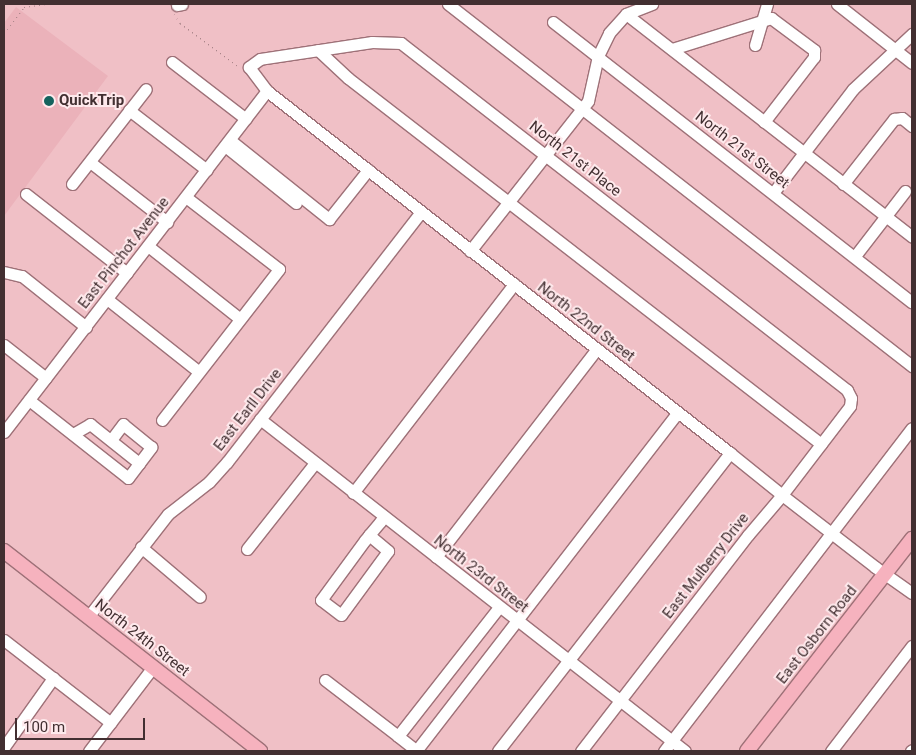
<!DOCTYPE html>
<html>
<head>
<meta charset="utf-8">
<style>
  body { margin:0 }
  #map { position:relative; width:916px; height:755px; overflow:hidden; background:#f0c0c6; font-family:Roboto,sans-serif }
  div>[style] { position:absolute }
  .built>* { inset:0; background:#ebb2ba }
  .path>* { height:1px; margin-top:-0.5px; transform-origin:0; background:repeating-linear-gradient(90deg,#a38084 0 1px,transparent 0 5px) }
  .roads { filter:drop-shadow(1px 0 #9e7178) drop-shadow(-1px 0 #9e7178) drop-shadow(0 1px #9e7178) drop-shadow(0 -1px #9e7178) }
  .minor>* { height:11px; margin:-5.5px; padding:0 5.5px; transform-origin:5.5px; border-radius:5.5px; background:#fff }
  .major>* { height:14px; margin:-7px; padding:0 7px; transform-origin:7px; border-radius:7px; background:#f6b2be }
  .dots>* { width:14px; height:14px; translate:-50% -50%; box-sizing:border-box; border:2px solid #fee9ec; border-radius:50% }
  span { translate:-50% -50%; white-space:nowrap; text-align:center; line-height:1.15; -webkit-text-stroke:4px #fee9ec; paint-order:stroke }
  .poi-label { font-size:15px; color:#422f31; font-weight:700 }
  .left { translate:0 -50%; text-align:left }
  .street-label { font-size:15px; color:#422f31 }
  .frame { position:absolute; inset:0; border:5px solid #422f31; pointer-events:none }
  .scale { position:absolute; left:15px; top:718px; width:130px; height:22px; box-sizing:border-box; border:2px solid #422f31; border-top:0; padding-left:6px; font-size:15px; line-height:18px; white-space:nowrap; color:#422f31; -webkit-text-stroke:4px #fee9ec; paint-order:stroke }
</style>
</head>
<body>
<div id="map">
  <div class="built">
    <i style="clip-path:polygon(16px 7px,108px 76px,4px 216px,4px 23px)"></i>
  </div>
  <div class="path">
    <i style="left:174px;top:14px;width:11px;rotate:56deg"></i>
    <i style="left:180px;top:23px;width:72px;rotate:36.6deg"></i>
    <i style="left:4px;top:33px;width:33px;rotate:-52deg"></i>
    <i style="left:24px;top:7px;width:22px;rotate:-8deg"></i>
  </div>
  <div class="roads">
    <div class="minor">
      <i style="left:448px;top:4px;width:589px;rotate:37.96deg"></i>
      <i style="left:837px;top:4px;width:95px;rotate:38.2deg"></i>
      <i style="left:177px;top:5px;width:5px;rotate:-11deg"></i>
      <i style="left:626px;top:14px;width:363px;rotate:37.9deg"></i>
      <i style="left:553px;top:22px;width:455px;rotate:38deg"></i>
      <i style="left:755px;top:45px;width:43px;rotate:-73.7deg"></i>
      <i style="left:672px;top:49px;width:104px;rotate:-17.4deg"></i>
      <i style="left:771px;top:18px;width:54px;rotate:36.7deg"></i>
      <i style="left:814px;top:50px;width:7px;rotate:90deg"></i>
      <i style="left:814px;top:57px;width:82px;rotate:127.6deg"></i>
      <i style="left:318px;top:50px;width:41px;rotate:43deg"></i>
      <i style="left:348px;top:78px;width:598px;rotate:37.73deg"></i>
      <i style="left:172px;top:62px;width:93px;rotate:37.6deg"></i>
      <i style="left:129px;top:110px;width:98px;rotate:37.6deg"></i>
      <i style="left:230px;top:140px;width:127px;rotate:38.6deg"></i>
      <i style="left:329px;top:219px;width:63px;rotate:-51.5deg"></i>
      <i style="left:225px;top:146px;width:91px;rotate:38.8deg"></i>
      <i style="left:90px;top:162px;width:98px;rotate:37.9deg"></i>
      <i style="left:72px;top:184px;width:120px;rotate:-52.1deg"></i>
      <i style="left:843px;top:184px;width:83px;rotate:-51.9deg"></i>
      <i style="left:894px;top:119px;width:8px;rotate:-7deg"></i>
      <i style="left:902px;top:118px;width:13px;rotate:39deg"></i>
      <i style="left:773px;top:193px;width:131px;rotate:-52.4deg"></i>
      <i style="left:853px;top:89px;width:81px;rotate:-43deg"></i>
      <i style="left:26px;top:194px;width:128px;rotate:38deg"></i>
      <i style="left:148px;top:246px;width:117px;rotate:38.4deg"></i>
      <i style="left:470px;top:251px;width:191px;rotate:-51.8deg"></i>
      <i style="left:588px;top:101px;width:46px;rotate:-77.5deg"></i>
      <i style="left:598px;top:56px;width:25px;rotate:-64deg"></i>
      <i style="left:609px;top:33px;width:25px;rotate:-48deg"></i>
      <i style="left:626px;top:14px;width:28px;rotate:-21deg"></i>
      <i style="left:855px;top:256px;width:82px;rotate:-52.4deg"></i>
      <i style="left:4px;top:272px;width:18px;rotate:13deg"></i>
      <i style="left:22px;top:276px;width:82px;rotate:38.6deg"></i>
      <i style="left:107px;top:299px;width:117px;rotate:38.4deg"></i>
      <i style="left:4px;top:345px;width:53px;rotate:38.2deg"></i>
      <i style="left:29px;top:400px;width:126px;rotate:38.2deg"></i>
      <i style="left:128px;top:478px;width:39px;rotate:-53deg"></i>
      <i style="left:151px;top:447px;width:36px;rotate:-141deg"></i>
      <i style="left:123px;top:424px;width:20px;rotate:127deg"></i>
      <i style="left:260px;top:419px;width:539px;rotate:38deg"></i>
      <i style="left:162px;top:420px;width:191px;rotate:-52.2deg"></i>
      <i style="left:279px;top:269px;width:118px;rotate:-142.3deg"></i>
      <i style="left:4px;top:432px;width:431px;rotate:-52.4deg"></i>
      <i style="left:73px;top:434px;width:20px;rotate:-30deg"></i>
      <i style="left:90px;top:424px;width:63px;rotate:38.5deg"></i>
      <i style="left:353px;top:493px;width:264px;rotate:-52.4deg"></i>
      <i style="left:369px;top:535px;width:25px;rotate:40deg"></i>
      <i style="left:388px;top:551px;width:79px;rotate:126.3deg"></i>
      <i style="left:341px;top:615px;width:25px;rotate:-143deg"></i>
      <i style="left:321px;top:600px;width:74px;rotate:-53.7deg"></i>
      <i style="left:365px;top:540px;width:6px;rotate:-51deg"></i>
      <i style="left:369px;top:535px;width:17px;rotate:-50deg"></i>
      <i style="left:380px;top:522px;width:7px;rotate:-56deg"></i>
      <i style="left:141px;top:547px;width:77px;rotate:40.3deg"></i>
      <i style="left:247px;top:549px;width:110px;rotate:-51.7deg"></i>
      <i style="left:436px;top:557px;width:263px;rotate:-52.3deg"></i>
      <i style="left:88px;top:617px;width:130px;rotate:-52.2deg"></i>
      <i style="left:168px;top:514px;width:52px;rotate:-38deg"></i>
      <i style="left:209px;top:482px;width:27px;rotate:-48deg"></i>
      <i style="left:227px;top:462px;width:316px;rotate:-52.2deg"></i>
      <i style="left:4px;top:640px;width:135px;rotate:37.8deg"></i>
      <i style="left:325px;top:680px;width:92px;rotate:37.5deg"></i>
      <i style="left:4px;top:747px;width:85px;rotate:-54.6deg"></i>
      <i style="left:89px;top:751px;width:106px;rotate:-52.7deg"></i>
      <i style="left:416px;top:751px;width:428px;rotate:-52.3deg"></i>
      <i style="left:417px;top:751px;width:24px;rotate:-142deg"></i>
      <i style="left:398px;top:736px;width:164px;rotate:-51.9deg"></i>
      <i style="left:498px;top:751px;width:378px;rotate:-52.1deg"></i>
      <i style="left:581px;top:751px;width:273px;rotate:-52.3deg"></i>
      <i style="left:748px;top:535px;width:52px;rotate:-49.6deg"></i>
      <i style="left:782px;top:495px;width:112px;rotate:-52.6deg"></i>
      <i style="left:850px;top:406px;width:8px;rotate:-83deg"></i>
      <i style="left:851px;top:398px;width:9px;rotate:-117deg"></i>
      <i style="left:847px;top:390px;width:565px;rotate:-142.12deg"></i>
      <i style="left:401px;top:43px;width:29px;rotate:-178deg"></i>
      <i style="left:372px;top:42px;width:113px;rotate:171.4deg"></i>
      <i style="left:260px;top:59px;width:14px;rotate:144deg"></i>
      <i style="left:249px;top:67px;width:30px;rotate:53deg"></i>
      <i style="left:267px;top:91px;width:588px;rotate:38.02deg"></i>
      <i style="left:730px;top:453px;width:67px;rotate:38.9deg"></i>
      <i style="left:782px;top:495px;width:118px;rotate:37.7deg"></i>
      <i style="left:875px;top:567px;width:45px;rotate:35.1deg"></i>
      <i style="left:664px;top:751px;width:407px;rotate:-52.5deg"></i>
      <i style="left:831px;top:751px;width:133px;rotate:-52.4deg"></i>
      <i style="left:911px;top:751px;width:1px;rotate:-45deg"></i>
    </div>
    <div class="major">
      <i style="left:4px;top:551px;width:325px;rotate:38deg"></i>
      <i style="left:747px;top:751px;width:269px;rotate:-52.1deg"></i>
    </div>
  </div>
  <div class="dots">
    <i style="left:49px;top:101px;background:#14635e"></i>
  </div>
  <div class="poi-label">
    <span class="left" style="left:59px;top:101px">QuickTrip</span>
  </div>
  <div class="street-label">
    <span style="left:742px;top:150px;rotate:38deg">North 21st Street</span>
    <span style="left:575px;top:159px;rotate:38deg">North 21st Place</span>
    <span style="left:124px;top:253px;rotate:-52deg">East Pinchot Avenue</span>
    <span style="left:586px;top:322px;rotate:38deg">North 22nd Street</span>
    <span style="left:248px;top:410px;rotate:-52deg">East Earll Drive</span>
    <span style="left:706px;top:566px;rotate:-52deg">East Mulberry Drive</span>
    <span style="left:481px;top:574px;rotate:38deg">North 23rd Street</span>
    <span style="left:817px;top:635px;rotate:-52deg">East Osborn Road</span>
    <span style="left:142px;top:638px;rotate:38deg">North 24th Street</span>
  </div>
  <div class="frame"></div>
  <div class="scale">100 m</div>
</div>
</body>
</html>
